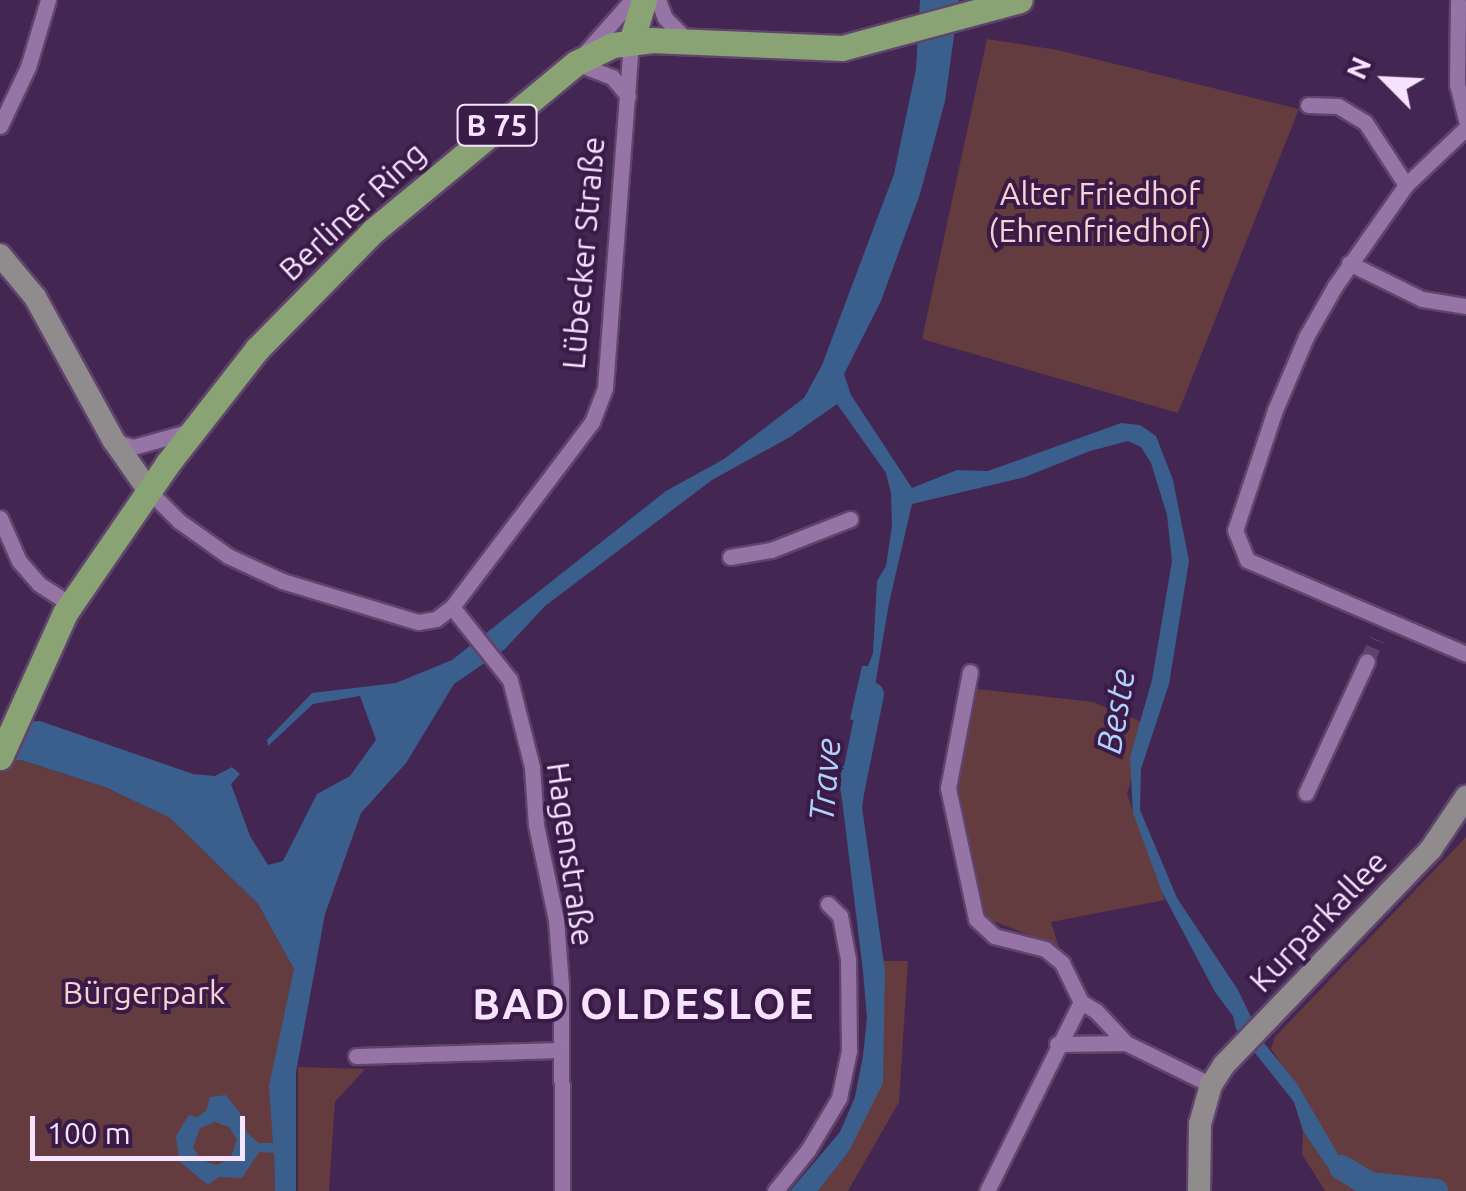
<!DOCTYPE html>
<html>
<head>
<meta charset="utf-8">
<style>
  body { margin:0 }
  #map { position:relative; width:1466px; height:1191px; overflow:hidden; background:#442652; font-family:Ubuntu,sans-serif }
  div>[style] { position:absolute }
  .green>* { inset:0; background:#643b3e }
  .water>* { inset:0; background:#3a5f8d }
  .river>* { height:25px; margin:-12.5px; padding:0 12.5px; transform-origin:12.5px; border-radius:12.5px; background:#3a5f8d }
  .street-tunnel>* { height:15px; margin-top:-7.5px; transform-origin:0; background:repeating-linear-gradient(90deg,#5f426c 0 15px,transparent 0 23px) }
  .roads { filter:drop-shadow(2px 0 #5f446b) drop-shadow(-2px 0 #5f446b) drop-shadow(0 2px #5f446b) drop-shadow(0 -2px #5f446b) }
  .street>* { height:15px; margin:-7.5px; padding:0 7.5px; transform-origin:7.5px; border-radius:7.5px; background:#9674a6 }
  .secondary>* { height:22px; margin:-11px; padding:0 11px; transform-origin:11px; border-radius:11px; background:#908c8e }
  .primary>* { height:25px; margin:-12.5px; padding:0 12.5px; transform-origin:12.5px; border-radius:12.5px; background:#89a375 }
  span { translate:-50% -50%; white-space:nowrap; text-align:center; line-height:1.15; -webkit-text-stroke:8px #3a1b47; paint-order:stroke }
  .shield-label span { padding:2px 8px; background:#3a1b47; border:2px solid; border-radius:8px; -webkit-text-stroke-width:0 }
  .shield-label { font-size:30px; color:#f6e3ff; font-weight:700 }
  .park-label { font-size:32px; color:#fad1d3 }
  .street-label { font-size:32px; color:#f6e3ff }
  .water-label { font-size:35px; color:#afd1fb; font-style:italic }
  .district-label { font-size:42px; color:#f6e3ff; font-weight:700; letter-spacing:2.5px }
  .north { position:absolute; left:1336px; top:30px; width:100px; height:100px; -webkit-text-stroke:8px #3a1b47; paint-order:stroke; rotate:294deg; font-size:28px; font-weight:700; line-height:40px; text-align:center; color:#f6e3ff }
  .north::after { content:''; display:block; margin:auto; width:35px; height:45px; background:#f6e3ff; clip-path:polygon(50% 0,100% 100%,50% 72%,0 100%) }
  .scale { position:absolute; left:30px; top:1116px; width:215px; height:45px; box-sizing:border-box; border:5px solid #f6e3ff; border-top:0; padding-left:12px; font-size:30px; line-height:35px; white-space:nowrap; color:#f6e3ff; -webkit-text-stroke:8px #3a1b47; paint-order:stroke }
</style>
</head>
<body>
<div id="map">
  <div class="green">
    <i style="clip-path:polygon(987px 39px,1058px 50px,1299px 109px,1178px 413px,922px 339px)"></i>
    <i style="clip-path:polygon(977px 689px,1093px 702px,1147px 724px,1127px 794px,1165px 900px,1051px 922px,1059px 947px,988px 919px,981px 910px,972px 880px,955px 787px)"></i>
    <i style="clip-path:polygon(20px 760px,105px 787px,170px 818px,258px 904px,294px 969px,274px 1143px,275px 1191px,0 1191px,0 762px)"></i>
    <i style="clip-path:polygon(1466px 837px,1466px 1191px,1325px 1191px,1302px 1154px,1303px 1131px,1326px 1165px,1368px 1184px,1343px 1163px,1322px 1133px,1307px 1101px,1271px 1049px,1275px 1037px)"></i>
    <i style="clip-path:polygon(884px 961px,908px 961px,899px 1102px,848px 1191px,818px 1191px,849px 1151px)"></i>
    <i style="clip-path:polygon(298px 1067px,365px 1069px,335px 1102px,329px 1191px,298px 1191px)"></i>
  </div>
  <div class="water">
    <i style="clip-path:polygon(evenodd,920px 0,959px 0,945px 101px,920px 194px,881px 301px,844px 374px,851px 395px,912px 488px,957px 470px,988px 471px,1121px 423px,1140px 425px,1156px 436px,1173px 480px,1189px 561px,1169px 684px,1141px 769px,1140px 810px,1177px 898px,1238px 990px,1263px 1042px,1296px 1082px,1343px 1163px,1369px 1184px,1357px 1190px,1326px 1165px,1303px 1131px,1294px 1102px,1236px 1029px,1233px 1016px,1215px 992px,1162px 892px,1133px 813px,1130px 757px,1152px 680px,1172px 561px,1167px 515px,1151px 463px,1141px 447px,1128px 441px,1090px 451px,1025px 477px,912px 504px,889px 603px,868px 727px,850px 719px,862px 666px,868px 666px,873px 653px,877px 581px,886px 566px,892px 526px,891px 493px,886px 473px,837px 404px,790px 437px,712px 480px,545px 606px,505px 649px,454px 684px,406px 763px,361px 813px,325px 914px,296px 1072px,296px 1191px,275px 1191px,274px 1153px,259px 1152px,242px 1178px,219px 1177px,208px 1185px,179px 1161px,176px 1136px,189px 1115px,197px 1117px,206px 1111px,210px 1097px,226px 1095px,242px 1116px,247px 1133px,259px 1143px,273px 1143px,269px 1086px,294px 969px,258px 904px,170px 818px,105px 787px,21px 760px,0 762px,0 724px,40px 721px,193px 774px,215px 776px,232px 767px,240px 774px,231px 784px,250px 836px,268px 865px,283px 861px,317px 794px,350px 776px,376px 740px,360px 696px,313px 704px,268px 746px,267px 740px,312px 693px,396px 683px,452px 660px,666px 491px,724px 459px,804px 398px,822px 365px,894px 174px,916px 69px,920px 0,215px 1122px,229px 1127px,237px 1140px,230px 1159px,216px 1165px,201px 1160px,193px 1147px,200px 1128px,215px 1122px)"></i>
    <i style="clip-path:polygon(854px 752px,863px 755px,862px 762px,868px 769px,862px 807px,885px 971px,883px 1083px,849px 1151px,818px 1191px,790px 1191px,840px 1132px,855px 1097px,863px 1056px,867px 1018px,863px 971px,838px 767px,849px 765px)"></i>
  </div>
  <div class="river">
    <i style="left:852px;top:787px;width:95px;rotate:-78.5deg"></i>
    <i style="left:1341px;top:1167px;width:33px;rotate:31deg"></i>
    <i style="left:1369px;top:1184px;width:67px;rotate:6deg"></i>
  </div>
  <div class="street-tunnel">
    <i style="left:1367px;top:661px;width:24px;rotate:-66deg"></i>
  </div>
  <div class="roads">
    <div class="street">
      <i style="left:658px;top:0;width:19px;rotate:69deg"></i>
      <i style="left:665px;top:18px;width:33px;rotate:45deg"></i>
      <i style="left:1458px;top:2px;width:82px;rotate:90.7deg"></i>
      <i style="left:1457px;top:84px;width:38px;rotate:76deg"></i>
      <i style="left:628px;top:96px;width:25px;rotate:-130deg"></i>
      <i style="left:612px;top:77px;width:39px;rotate:-159deg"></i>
      <i style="left:576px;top:63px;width:84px;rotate:-48.4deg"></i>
      <i style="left:1308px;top:105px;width:30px;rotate:2deg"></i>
      <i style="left:1338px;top:106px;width:31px;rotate:31deg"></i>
      <i style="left:1365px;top:122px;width:75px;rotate:56.9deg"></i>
      <i style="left:0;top:126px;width:65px;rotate:-64.6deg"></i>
      <i style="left:28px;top:67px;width:70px;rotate:-73.4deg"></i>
      <i style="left:1466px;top:128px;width:83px;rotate:136.5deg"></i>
      <i style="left:1406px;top:185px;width:123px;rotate:125.1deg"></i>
      <i style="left:1335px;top:286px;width:59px;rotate:119.6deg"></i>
      <i style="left:1306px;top:337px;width:79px;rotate:113deg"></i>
      <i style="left:1275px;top:410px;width:126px;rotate:108.4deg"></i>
      <i style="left:1235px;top:530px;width:32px;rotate:68deg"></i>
      <i style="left:1247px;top:560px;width:238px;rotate:23.2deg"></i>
      <i style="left:1349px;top:263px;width:81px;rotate:26.3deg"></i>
      <i style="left:1422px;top:299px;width:45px;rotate:9deg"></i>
      <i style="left:114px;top:441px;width:20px;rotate:18deg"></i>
      <i style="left:133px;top:447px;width:60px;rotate:-15.4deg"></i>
      <i style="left:149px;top:491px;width:42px;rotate:45deg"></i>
      <i style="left:179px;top:521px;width:60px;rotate:35.5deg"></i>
      <i style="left:228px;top:556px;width:60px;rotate:24.8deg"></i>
      <i style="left:282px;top:581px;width:142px;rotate:16.8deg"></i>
      <i style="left:418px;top:622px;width:18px;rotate:-9deg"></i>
      <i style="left:436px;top:619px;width:20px;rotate:-37deg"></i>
      <i style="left:452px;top:607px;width:232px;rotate:-52.9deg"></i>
      <i style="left:592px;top:422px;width:36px;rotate:-69deg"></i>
      <i style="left:605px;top:388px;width:347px;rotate:-85.7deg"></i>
      <i style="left:0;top:518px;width:47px;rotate:66.2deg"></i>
      <i style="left:19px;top:561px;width:30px;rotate:49deg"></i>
      <i style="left:39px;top:584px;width:37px;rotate:33deg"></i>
      <i style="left:730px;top:557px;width:42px;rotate:-9.7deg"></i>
      <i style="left:771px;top:550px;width:85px;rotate:-21.4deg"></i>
      <i style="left:452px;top:607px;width:93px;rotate:51.5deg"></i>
      <i style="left:510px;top:680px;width:90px;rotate:75.8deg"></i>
      <i style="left:532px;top:767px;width:58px;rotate:86.1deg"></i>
      <i style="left:536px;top:825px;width:97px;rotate:78.1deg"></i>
      <i style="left:556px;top:920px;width:65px;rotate:85.6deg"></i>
      <i style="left:561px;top:985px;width:206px;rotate:89.7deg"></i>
      <i style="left:970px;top:672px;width:118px;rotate:100.7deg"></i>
      <i style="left:948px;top:788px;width:134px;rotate:77.9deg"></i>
      <i style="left:976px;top:919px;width:25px;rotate:43deg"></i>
      <i style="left:994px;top:936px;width:53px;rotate:14.3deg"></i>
      <i style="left:1045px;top:949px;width:22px;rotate:39deg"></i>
      <i style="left:1062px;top:963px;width:43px;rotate:64deg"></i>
      <i style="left:1081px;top:1002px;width:17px;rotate:31deg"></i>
      <i style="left:1096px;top:1011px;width:44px;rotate:46.8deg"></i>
      <i style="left:1126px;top:1043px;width:95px;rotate:26.3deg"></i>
      <i style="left:1306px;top:793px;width:145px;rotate:-65.2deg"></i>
      <i style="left:1057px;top:1044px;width:69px;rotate:-0.8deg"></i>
      <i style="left:356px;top:1056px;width:205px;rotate:-1.7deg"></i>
      <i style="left:775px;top:1191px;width:53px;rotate:-51.2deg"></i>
      <i style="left:808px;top:1150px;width:61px;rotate:-59.2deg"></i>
      <i style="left:839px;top:1098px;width:48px;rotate:-78deg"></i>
      <i style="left:849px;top:1051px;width:92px;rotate:-90.6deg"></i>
      <i style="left:848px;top:959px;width:44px;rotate:-100.5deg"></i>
      <i style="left:840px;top:916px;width:17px;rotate:-135deg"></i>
      <i style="left:987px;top:1191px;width:211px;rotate:-63.6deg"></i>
    </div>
    <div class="secondary">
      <i style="left:0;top:255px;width:55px;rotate:50.2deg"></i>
      <i style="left:35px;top:297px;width:164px;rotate:61.3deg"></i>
      <i style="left:114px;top:441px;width:61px;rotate:55deg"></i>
      <i style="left:1199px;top:1191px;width:67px;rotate:-89.1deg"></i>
      <i style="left:1200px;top:1124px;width:41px;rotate:-74.2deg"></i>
      <i style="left:1211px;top:1085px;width:24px;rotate:-57deg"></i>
      <i style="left:1224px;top:1065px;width:299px;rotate:-46.2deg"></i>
      <i style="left:1431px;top:849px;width:63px;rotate:-56.1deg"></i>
    </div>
    <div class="primary">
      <i style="left:631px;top:42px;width:44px;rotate:-72.8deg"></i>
      <i style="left:0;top:757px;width:158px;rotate:-65.7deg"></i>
      <i style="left:65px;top:613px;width:182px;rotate:-55.5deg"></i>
      <i style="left:168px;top:463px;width:145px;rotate:-52deg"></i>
      <i style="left:257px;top:349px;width:165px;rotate:-45.5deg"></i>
      <i style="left:373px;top:231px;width:264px;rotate:-39.6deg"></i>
      <i style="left:576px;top:63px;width:41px;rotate:-25.9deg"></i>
      <i style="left:613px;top:45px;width:38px;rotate:-7deg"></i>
      <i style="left:651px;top:40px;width:191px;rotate:2.4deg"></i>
      <i style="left:842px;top:48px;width:184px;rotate:-15.1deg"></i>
    </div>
  </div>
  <div class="shield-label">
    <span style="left:497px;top:125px">B 75</span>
  </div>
  <div class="park-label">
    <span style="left:1100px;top:212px">Alter Friedhof<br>(Ehrenfriedhof)</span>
    <span style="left:144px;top:992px">Bürgerpark</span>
  </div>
  <div class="street-label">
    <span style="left:352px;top:211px;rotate:-43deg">Berliner Ring</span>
    <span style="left:583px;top:253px;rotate:-85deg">Lübecker Straße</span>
    <span style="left:571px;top:854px;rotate:82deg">Hagenstraße</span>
    <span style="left:1318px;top:921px;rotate:-46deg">Kurparkallee</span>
  </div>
  <div class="water-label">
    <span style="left:1115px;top:711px;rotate:-80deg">Beste</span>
    <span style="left:824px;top:780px;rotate:-85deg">Trave</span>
  </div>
  <div class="district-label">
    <span style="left:644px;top:1004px">BAD OLDESLOE</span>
  </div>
  <div class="north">N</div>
  <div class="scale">100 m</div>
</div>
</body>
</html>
